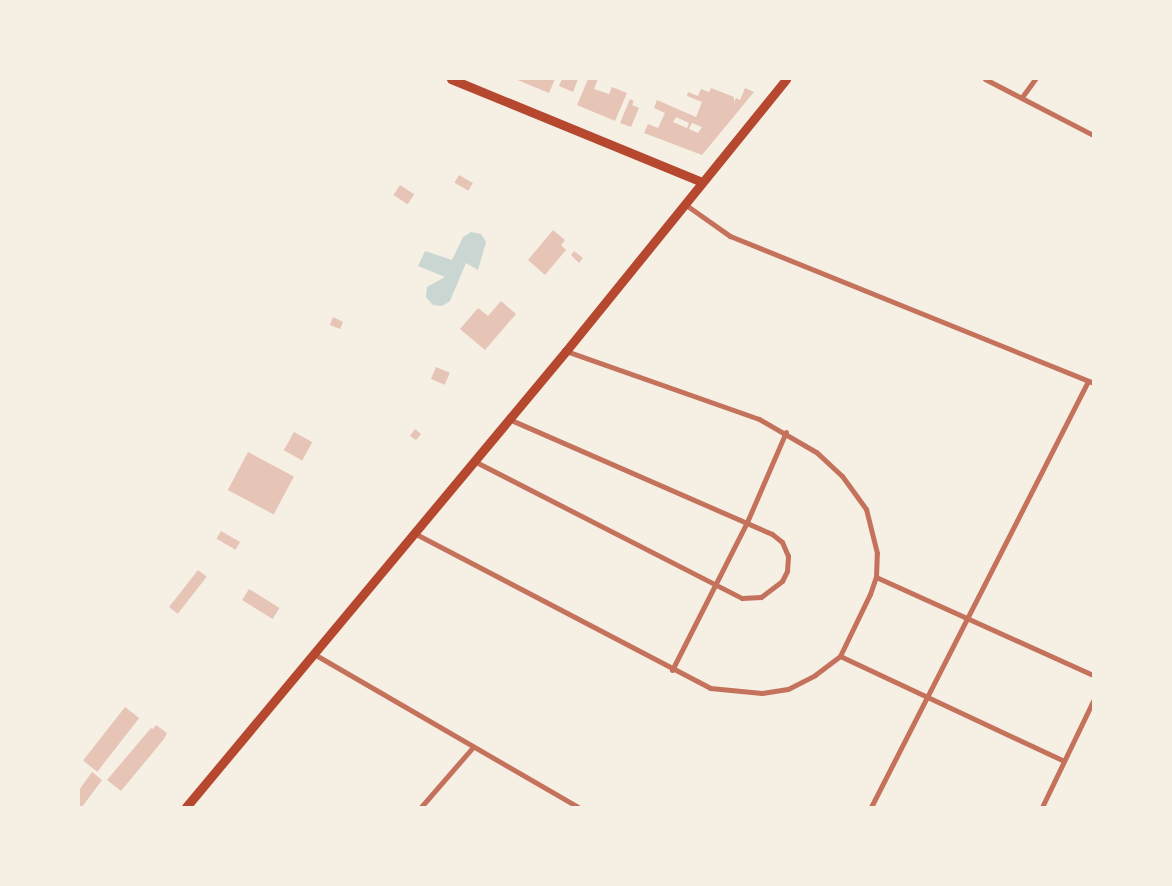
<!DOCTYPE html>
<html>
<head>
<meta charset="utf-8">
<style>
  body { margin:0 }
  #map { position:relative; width:1172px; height:886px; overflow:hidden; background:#f6efe4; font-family:"Fira Sans Condensed",sans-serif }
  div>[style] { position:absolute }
  .water>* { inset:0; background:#c9d6d2 }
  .building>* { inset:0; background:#e6c5b7; transform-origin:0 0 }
  .minor>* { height:5px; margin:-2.5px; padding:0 2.5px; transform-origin:2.5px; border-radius:2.5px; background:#c5725c }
  .secondary>* { height:9px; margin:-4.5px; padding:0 4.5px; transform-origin:4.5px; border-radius:4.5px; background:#b5482f }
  span { translate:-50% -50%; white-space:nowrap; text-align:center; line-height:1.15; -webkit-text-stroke:5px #f6efe4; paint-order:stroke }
  .frame { position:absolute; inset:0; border:80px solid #f6efe4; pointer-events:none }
</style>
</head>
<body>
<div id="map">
  <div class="water">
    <i style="clip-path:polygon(471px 232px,481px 234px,486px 242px,478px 270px,466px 263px,450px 301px,442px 306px,433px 305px,426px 297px,427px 287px,445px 277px,418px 266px,425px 251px,452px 260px,463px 237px)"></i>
  </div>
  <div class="building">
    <i style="clip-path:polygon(515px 79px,555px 79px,549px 93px)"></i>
    <i style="clip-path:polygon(562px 79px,578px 79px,573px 92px,559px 86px)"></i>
    <i style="clip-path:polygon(588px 79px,598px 79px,594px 89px,609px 94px,612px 87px,627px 93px,615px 121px,577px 105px)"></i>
    <i style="clip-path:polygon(evenodd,711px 88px,734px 97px,734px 102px,736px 98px,740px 100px,745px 88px,754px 92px,702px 155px,644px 133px,648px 124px,658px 128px,665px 113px,654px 108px,657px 100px,696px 117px,702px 102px,687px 96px,688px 92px,698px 96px,701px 89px,709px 92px,711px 88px,676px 117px,689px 123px,687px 128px,673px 122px,676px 117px,711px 88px,692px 123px,702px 127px,698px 133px,689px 129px,692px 123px)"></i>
    <i style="clip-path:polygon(630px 99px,634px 101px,632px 105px,639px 108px,631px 127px,620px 123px)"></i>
    <i style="left:459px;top:175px;width:16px;height:9px;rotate:30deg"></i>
    <i style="left:400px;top:185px;width:17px;height:12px;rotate:33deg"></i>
    <i style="clip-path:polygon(553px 230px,565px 240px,561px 245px,566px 250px,545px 275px,528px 260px)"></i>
    <i style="clip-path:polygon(574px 251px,583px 258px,579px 263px,571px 255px)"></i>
    <i style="clip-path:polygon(501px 301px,516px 314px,485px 350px,460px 329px,478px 308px,488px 316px)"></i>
    <i style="clip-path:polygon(333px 317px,343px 322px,340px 329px,330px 325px)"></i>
    <i style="left:436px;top:367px;width:15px;height:13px;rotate:23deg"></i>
    <i style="clip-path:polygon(415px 429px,421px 434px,416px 440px,410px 436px)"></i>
    <i style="left:294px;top:432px;width:21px;height:21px;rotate:29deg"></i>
    <i style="left:248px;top:452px;width:52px;height:43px;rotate:28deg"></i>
    <i style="left:221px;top:531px;width:22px;height:9px;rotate:30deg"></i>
    <i style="left:198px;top:570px;width:11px;height:47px;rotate:38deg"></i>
    <i style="left:249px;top:589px;width:36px;height:13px;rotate:32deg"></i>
    <i style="left:125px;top:707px;width:18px;height:68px;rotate:38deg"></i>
    <i style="clip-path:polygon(156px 725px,167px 733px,164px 739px,121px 791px,107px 780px,151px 728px,153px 729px)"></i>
    <i style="clip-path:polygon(92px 772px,102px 780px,82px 807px,79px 807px,79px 790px)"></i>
  </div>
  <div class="minor">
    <i style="left:985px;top:79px;width:122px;rotate:27.4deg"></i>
    <i style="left:1022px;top:97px;width:22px;rotate:-54deg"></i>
    <i style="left:686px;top:205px;width:54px;rotate:35.2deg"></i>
    <i style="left:730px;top:236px;width:392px;rotate:22deg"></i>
    <i style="left:474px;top:461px;width:301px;rotate:27.1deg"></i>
    <i style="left:742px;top:598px;width:19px;rotate:-3deg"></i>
    <i style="left:761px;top:597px;width:26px;rotate:-37deg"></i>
    <i style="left:782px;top:581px;width:11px;rotate:-63deg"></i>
    <i style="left:787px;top:571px;width:15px;rotate:-86deg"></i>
    <i style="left:788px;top:556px;width:15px;rotate:-113deg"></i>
    <i style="left:782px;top:542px;width:13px;rotate:-141deg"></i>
    <i style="left:772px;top:534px;width:287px;rotate:-156.4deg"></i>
    <i style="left:414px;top:533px;width:334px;rotate:27.6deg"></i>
    <i style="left:710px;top:688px;width:52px;rotate:5.5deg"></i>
    <i style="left:762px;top:693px;width:26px;rotate:-9deg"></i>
    <i style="left:788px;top:689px;width:30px;rotate:-27deg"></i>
    <i style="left:815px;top:675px;width:31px;rotate:-37deg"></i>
    <i style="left:840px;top:656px;width:69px;rotate:-64.2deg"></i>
    <i style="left:870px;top:594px;width:18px;rotate:-71deg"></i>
    <i style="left:876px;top:577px;width:24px;rotate:-88deg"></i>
    <i style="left:877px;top:553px;width:45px;rotate:-104deg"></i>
    <i style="left:866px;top:509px;width:41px;rotate:-126deg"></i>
    <i style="left:842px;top:476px;width:35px;rotate:-137deg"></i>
    <i style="left:816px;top:452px;width:66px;rotate:-149.9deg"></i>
    <i style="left:759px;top:419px;width:205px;rotate:-160.6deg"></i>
    <i style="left:876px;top:577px;width:238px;rotate:24.3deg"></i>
    <i style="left:314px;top:654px;width:305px;rotate:30.1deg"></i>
    <i style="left:840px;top:656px;width:247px;rotate:25.1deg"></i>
    <i style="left:672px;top:670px;width:166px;rotate:-63.1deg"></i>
    <i style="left:747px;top:522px;width:98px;rotate:-66.6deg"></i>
    <i style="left:421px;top:807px;width:79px;rotate:-49.1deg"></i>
    <i style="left:871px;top:807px;width:478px;rotate:-63deg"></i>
    <i style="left:1042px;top:807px;width:118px;rotate:-64.3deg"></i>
  </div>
  <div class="secondary">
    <i style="left:451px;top:79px;width:271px;rotate:22.3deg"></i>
    <i style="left:186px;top:807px;width:594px;rotate:-50.19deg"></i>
    <i style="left:566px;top:351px;width:350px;rotate:-51deg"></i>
  </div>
  <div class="frame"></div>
</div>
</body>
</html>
